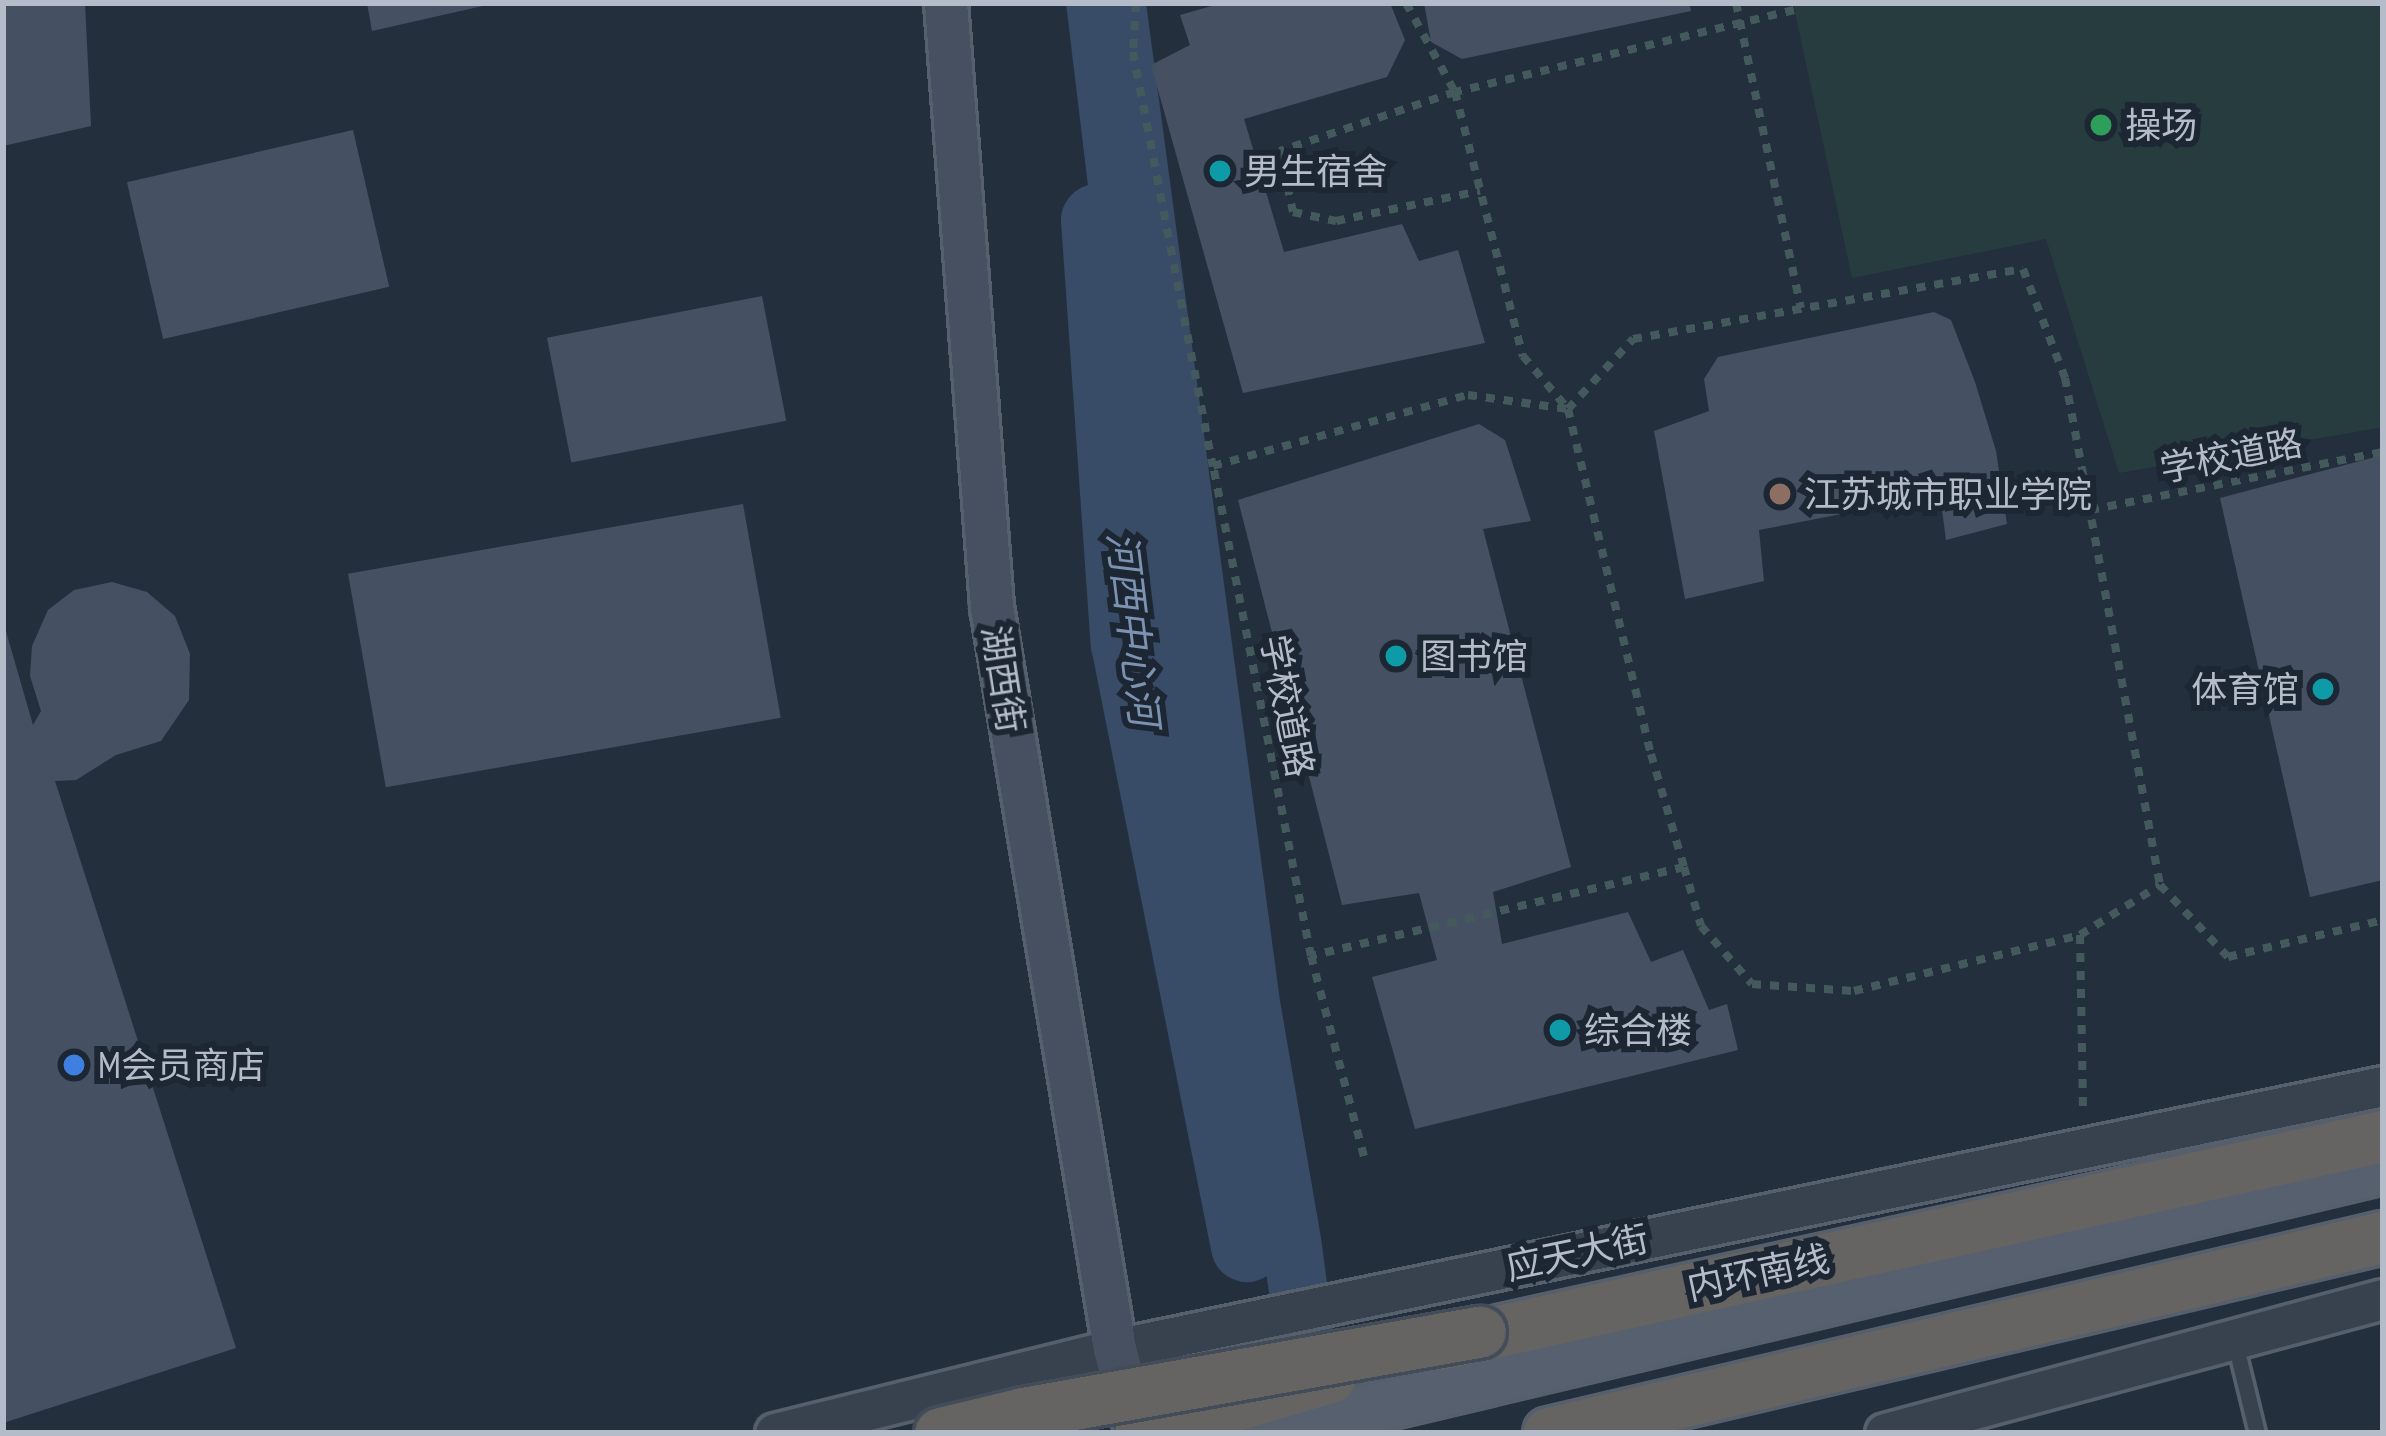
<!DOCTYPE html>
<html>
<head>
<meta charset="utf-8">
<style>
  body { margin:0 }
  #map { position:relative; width:2386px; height:1436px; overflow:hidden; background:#242f3e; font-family:"PT Sans Narrow","Noto Sans SC",sans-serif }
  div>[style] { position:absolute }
  .green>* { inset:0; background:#263c3f }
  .water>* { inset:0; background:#394c67 }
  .river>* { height:72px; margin:-36px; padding:0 36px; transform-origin:36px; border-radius:36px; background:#394c67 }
  .building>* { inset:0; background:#455162; transform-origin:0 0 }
  .path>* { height:8px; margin-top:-4px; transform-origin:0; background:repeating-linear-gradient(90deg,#44595c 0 9px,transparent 0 18px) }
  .roads { filter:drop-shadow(3px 0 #565f6c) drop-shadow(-3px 0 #565f6c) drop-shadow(0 3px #565f6c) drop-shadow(0 -3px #565f6c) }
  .service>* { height:15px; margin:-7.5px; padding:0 7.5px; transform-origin:7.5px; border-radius:7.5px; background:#38414e }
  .tertiary>* { height:39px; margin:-19.5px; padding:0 19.5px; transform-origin:19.5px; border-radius:19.5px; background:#38414e }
  .secondary>* { height:42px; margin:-21px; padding:0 21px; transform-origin:21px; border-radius:21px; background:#465061 }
  .primary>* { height:48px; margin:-24px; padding:0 24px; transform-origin:24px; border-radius:24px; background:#56606e }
  .trunk>* { height:51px; margin:-25.5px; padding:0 25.5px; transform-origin:25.5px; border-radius:25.5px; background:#656462 }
  .bridges { filter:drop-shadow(3px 0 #434c59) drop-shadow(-3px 0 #434c59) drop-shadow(0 3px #434c59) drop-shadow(0 -3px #434c59) }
  .trunk-bridge>* { height:51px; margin:-25.5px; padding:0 25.5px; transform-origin:25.5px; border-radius:25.5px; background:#656462 }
  .dots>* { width:33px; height:33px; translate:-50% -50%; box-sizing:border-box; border:6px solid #1d2633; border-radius:50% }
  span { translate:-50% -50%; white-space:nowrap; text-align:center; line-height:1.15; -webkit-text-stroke:12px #1d2633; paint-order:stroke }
  .poi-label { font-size:36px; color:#b4bcc9 }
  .left { translate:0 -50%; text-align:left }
  .right { translate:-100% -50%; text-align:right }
  .street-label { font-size:36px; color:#b4bcc9 }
  .water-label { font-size:39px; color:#7c92b1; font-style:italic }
  .frame { position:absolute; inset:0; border:6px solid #b4bcc9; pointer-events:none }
</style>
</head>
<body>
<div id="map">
  <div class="green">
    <i style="clip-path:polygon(1793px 3px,2383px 3px,2383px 427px,2119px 473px,2046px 239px,1852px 278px)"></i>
  </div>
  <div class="water">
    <i style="clip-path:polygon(1066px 3px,1146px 3px,1280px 1001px,1321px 1238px,1347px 1433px,1290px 1433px,1256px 1205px,1131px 543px)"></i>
  </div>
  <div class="river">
    <i style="left:1097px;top:220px;width:425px;rotate:86deg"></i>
    <i style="left:1127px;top:644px;width:614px;rotate:78.73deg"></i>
  </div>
  <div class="building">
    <i style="clip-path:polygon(3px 3px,85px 3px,91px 126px,3px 146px)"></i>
    <i style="clip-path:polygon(367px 3px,487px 3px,487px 5px,372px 31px)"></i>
    <i style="clip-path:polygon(1222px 3px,1390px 3px,1405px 40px,1387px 77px,1244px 119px,1284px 252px,1402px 224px,1419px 261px,1458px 250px,1485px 343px,1243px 393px,1151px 65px,1190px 45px,1180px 15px)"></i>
    <i style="clip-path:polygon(1424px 3px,1689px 3px,1691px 11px,1462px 59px,1431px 42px)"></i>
    <i style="left:353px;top:130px;width:161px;height:232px;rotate:77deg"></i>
    <i style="left:762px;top:296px;width:127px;height:219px;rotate:79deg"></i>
    <i style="clip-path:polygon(1934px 312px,1951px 320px,1975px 382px,1996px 451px,2007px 524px,1946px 540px,1940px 495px,1759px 530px,1764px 581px,1685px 599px,1654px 431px,1709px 411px,1704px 379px,1718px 357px)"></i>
    <i style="clip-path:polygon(1479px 424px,1505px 440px,1531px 521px,1483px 529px,1571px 867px,1493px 892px,1502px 944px,1628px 912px,1651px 962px,1683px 950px,1709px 1010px,1727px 1004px,1738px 1050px,1415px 1129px,1372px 977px,1437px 960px,1419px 893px,1342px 905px,1238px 500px)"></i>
    <i style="clip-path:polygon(2383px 455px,2383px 880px,2310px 897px,2220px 498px)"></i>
    <i style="left:743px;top:504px;width:217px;height:401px;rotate:80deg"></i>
    <i style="clip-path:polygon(112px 582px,147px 592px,175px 616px,190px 654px,189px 700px,161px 741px,116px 755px,76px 780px,55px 781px,236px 1348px,3px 1423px,3px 621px,33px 725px,41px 711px,30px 676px,32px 646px,48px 610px,74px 590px)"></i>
  </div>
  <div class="path">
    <i style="left:1136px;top:3px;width:49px;rotate:93.5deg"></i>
    <i style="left:1133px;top:52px;width:422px;rotate:79.1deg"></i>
    <i style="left:1406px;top:3px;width:102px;rotate:61.2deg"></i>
    <i style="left:1455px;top:92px;width:185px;rotate:161.4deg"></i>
    <i style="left:1280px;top:151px;width:62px;rotate:78deg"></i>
    <i style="left:1293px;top:212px;width:44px;rotate:11.8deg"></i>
    <i style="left:1336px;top:221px;width:147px;rotate:-11.8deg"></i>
    <i style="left:1736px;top:3px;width:312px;rotate:78deg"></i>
    <i style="left:1794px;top:10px;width:349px;rotate:166.4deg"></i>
    <i style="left:1455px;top:92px;width:273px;rotate:75.6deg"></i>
    <i style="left:1523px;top:356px;width:70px;rotate:49.7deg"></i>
    <i style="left:1568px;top:409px;width:96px;rotate:-47.1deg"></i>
    <i style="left:1633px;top:339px;width:396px;rotate:-10.2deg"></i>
    <i style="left:2023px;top:269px;width:117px;rotate:68.9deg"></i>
    <i style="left:2065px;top:378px;width:516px;rotate:79.39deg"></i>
    <i style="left:2160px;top:885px;width:99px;rotate:46.6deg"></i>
    <i style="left:2228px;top:957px;width:159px;rotate:-13.4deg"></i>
    <i style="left:2090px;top:510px;width:299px;rotate:-11.2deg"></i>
    <i style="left:1684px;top:867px;width:383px;rotate:166.6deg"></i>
    <i style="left:1311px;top:956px;width:500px;rotate:-101.3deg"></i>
    <i style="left:1213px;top:466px;width:265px;rotate:-15.6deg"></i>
    <i style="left:1468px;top:395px;width:101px;rotate:8deg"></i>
    <i style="left:1568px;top:409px;width:355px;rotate:76.5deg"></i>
    <i style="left:1651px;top:754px;width:118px;rotate:73.7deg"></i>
    <i style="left:1684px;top:867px;width:61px;rotate:73.9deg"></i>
    <i style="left:1701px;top:926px;width:77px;rotate:48.7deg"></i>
    <i style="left:1752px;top:984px;width:102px;rotate:3.9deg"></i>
    <i style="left:1854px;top:991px;width:233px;rotate:-13.9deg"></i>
    <i style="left:2080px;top:935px;width:94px;rotate:-32deg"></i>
    <i style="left:2080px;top:935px;width:179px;rotate:89deg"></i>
    <i style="left:1311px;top:956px;width:207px;rotate:75.2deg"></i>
  </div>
  <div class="roads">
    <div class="service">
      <i style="left:2235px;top:1343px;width:93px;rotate:76.3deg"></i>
    </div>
    <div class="tertiary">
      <i style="left:775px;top:1433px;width:350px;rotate:-13.9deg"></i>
      <i style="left:1115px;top:1349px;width:1295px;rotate:-11.72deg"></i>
      <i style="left:1885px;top:1433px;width:516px;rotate:-15.06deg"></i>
    </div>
    <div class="secondary">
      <i style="left:946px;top:3px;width:606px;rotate:85.64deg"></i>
      <i style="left:992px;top:607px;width:752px;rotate:80.59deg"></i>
      <i style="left:1115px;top:1349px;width:80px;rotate:75.4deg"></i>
    </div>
    <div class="primary">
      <i style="left:1269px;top:1433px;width:1145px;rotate:-13.33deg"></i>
    </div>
    <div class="trunk">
      <i style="left:1440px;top:1344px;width:966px;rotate:-12.44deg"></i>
      <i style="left:1140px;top:1433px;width:198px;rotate:-16.4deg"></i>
      <i style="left:1549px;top:1433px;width:857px;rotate:-13.23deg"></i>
    </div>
  </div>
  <div class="bridges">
    <div class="trunk-bridge">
      <i style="left:940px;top:1433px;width:85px;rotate:-13.5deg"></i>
      <i style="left:1023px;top:1413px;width:464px;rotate:-10.1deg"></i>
    </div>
  </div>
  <div class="dots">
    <i style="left:2101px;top:125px;background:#2e9e5b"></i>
    <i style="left:1220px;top:171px;background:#0f9aa8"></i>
    <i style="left:1780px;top:494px;background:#8d6e63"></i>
    <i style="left:1396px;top:656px;background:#0f9aa8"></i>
    <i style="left:2323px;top:689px;background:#0f9aa8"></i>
    <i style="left:1560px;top:1030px;background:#0f9aa8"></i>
    <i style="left:74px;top:1065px;background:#3f7fe0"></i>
  </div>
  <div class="poi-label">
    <span class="left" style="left:2125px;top:125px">操场</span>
    <span class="left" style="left:1244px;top:171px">男生宿舍</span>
    <span class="left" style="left:1804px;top:494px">江苏城市职业学院</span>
    <span class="left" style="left:1420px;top:656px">图书馆</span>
    <span class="right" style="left:2299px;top:689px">体育馆</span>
    <span class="left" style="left:1584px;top:1030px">综合楼</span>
    <span class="left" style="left:98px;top:1065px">M会员商店</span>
  </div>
  <div class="street-label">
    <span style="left:2231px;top:455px;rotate:-11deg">学校道路</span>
    <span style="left:1004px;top:679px;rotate:81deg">湖西街</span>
    <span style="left:1288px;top:706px;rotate:79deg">学校道路</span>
    <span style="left:1577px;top:1252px;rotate:-12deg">应天大街</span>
    <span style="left:1758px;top:1272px;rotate:-12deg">内环南线</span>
  </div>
  <div class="water-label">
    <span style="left:1133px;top:629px;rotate:83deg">河西中心河</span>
  </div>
  <div class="frame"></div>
</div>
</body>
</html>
